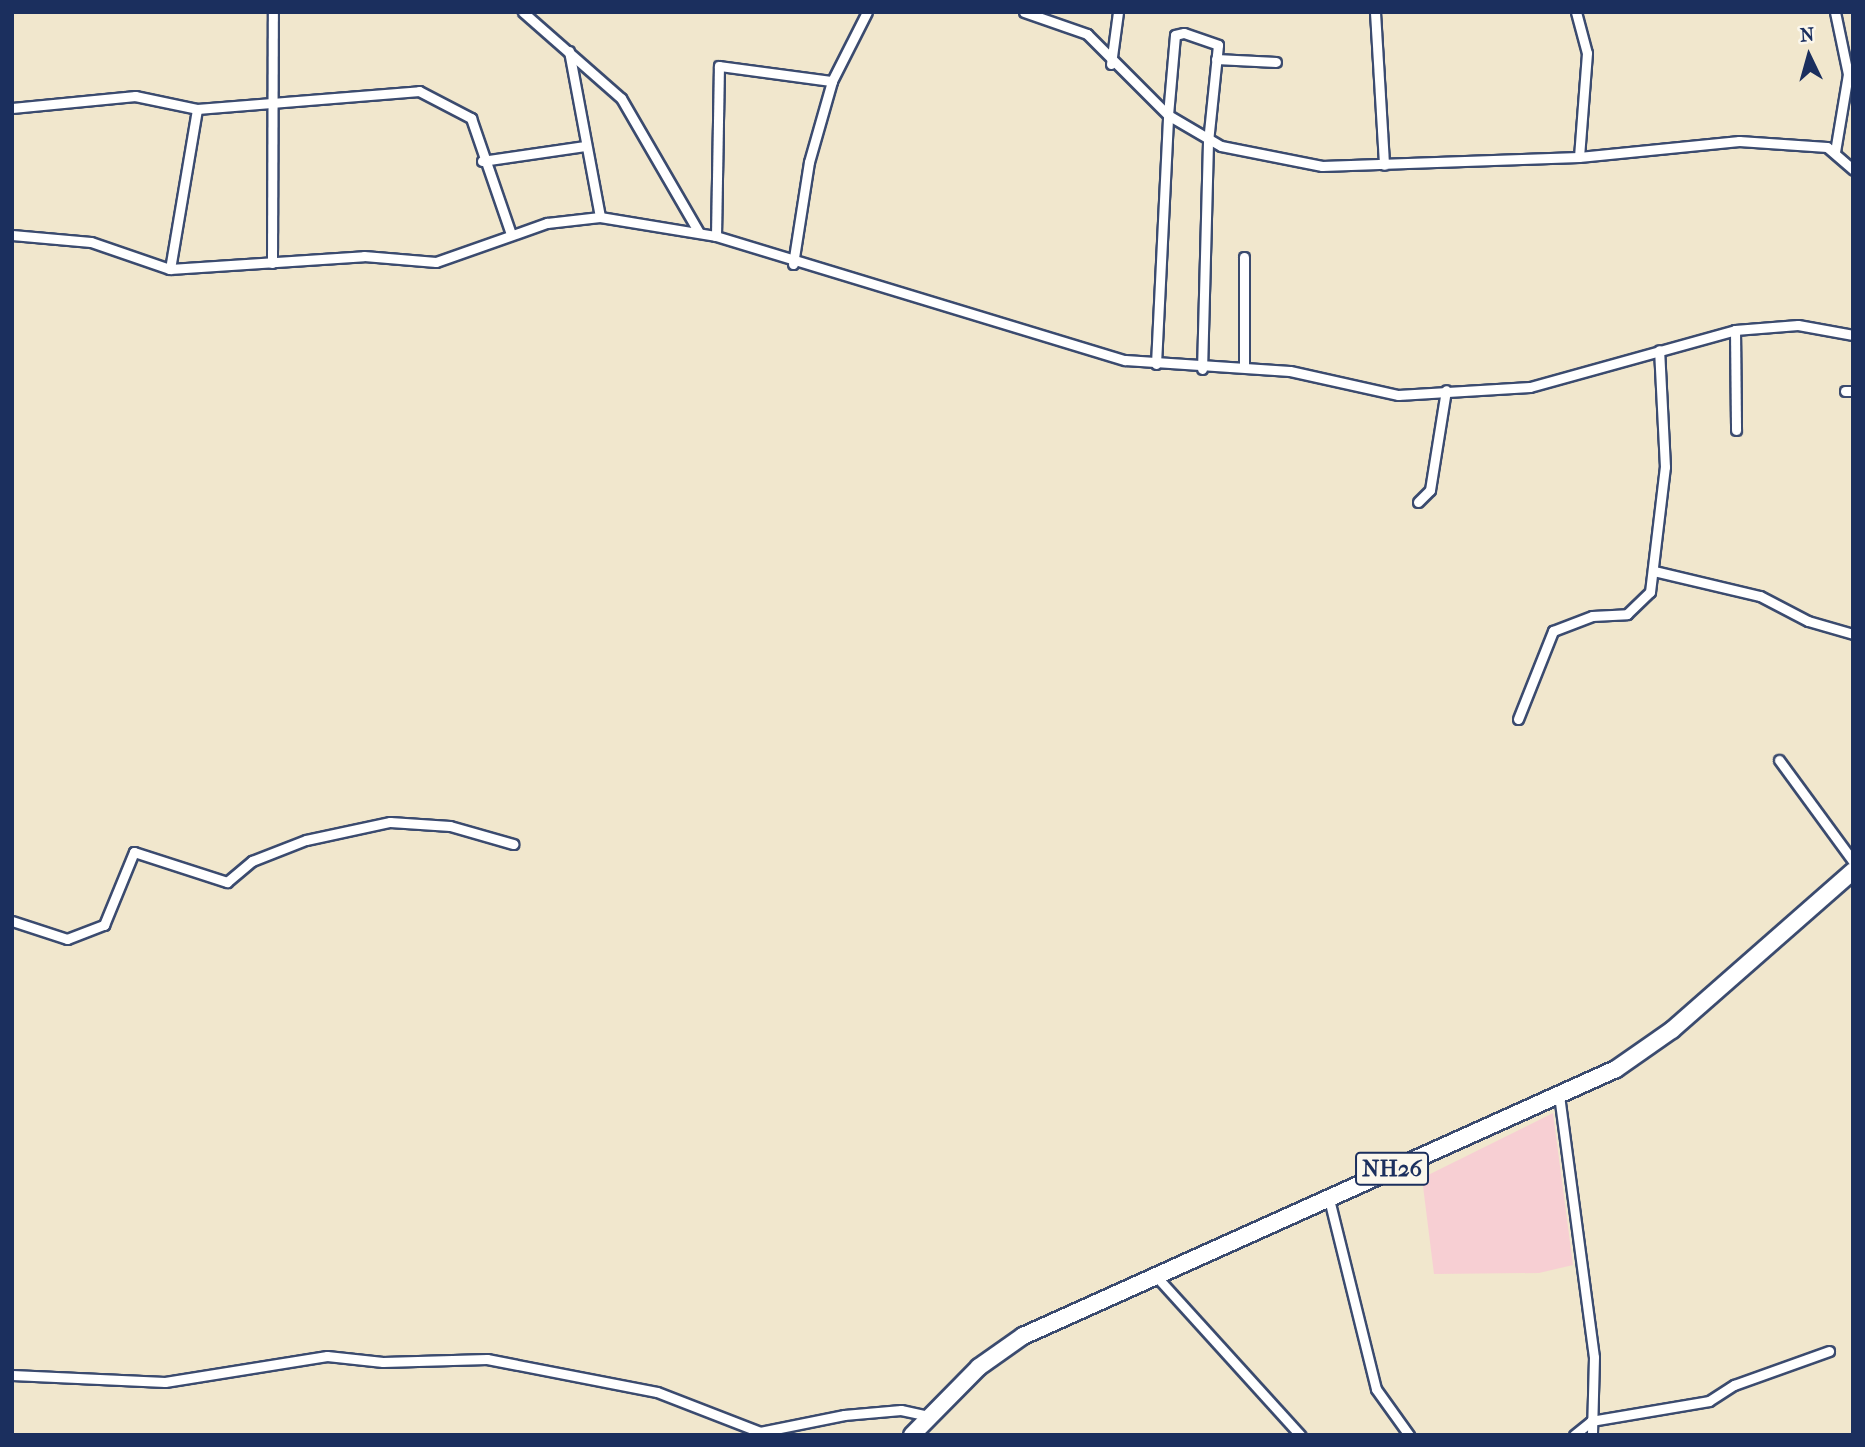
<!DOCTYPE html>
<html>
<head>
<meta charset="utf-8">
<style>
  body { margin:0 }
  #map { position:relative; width:1865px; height:1447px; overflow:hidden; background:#f1e7cd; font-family:"IM FELL French Canon",serif }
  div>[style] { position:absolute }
  .built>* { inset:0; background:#f7cfd3 }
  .roads { filter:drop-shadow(2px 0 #3b4b6f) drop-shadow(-2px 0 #3b4b6f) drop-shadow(0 2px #3b4b6f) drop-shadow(0 -2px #3b4b6f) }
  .minor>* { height:9px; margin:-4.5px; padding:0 4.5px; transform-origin:4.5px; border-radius:4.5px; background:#fff }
  .trunk>* { height:16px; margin:-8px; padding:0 8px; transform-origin:8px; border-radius:8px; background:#fff }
  span { translate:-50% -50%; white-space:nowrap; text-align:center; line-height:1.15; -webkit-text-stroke:6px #fbf7ec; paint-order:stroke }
  .shield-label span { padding:2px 5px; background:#fbf7ec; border:2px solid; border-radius:5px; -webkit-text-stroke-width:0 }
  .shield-label { font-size:23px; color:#1b2f5e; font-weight:700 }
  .frame { position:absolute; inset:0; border:14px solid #1b2f5e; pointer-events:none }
  .north { position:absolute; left:1774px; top:21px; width:70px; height:70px; -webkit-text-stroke:5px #fbf7ec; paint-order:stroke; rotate:355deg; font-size:19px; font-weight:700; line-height:28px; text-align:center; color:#1b2f5e }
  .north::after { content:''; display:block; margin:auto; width:24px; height:32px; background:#1b2f5e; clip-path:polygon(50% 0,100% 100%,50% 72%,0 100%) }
</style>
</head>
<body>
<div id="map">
  <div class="built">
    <i style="clip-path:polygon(1553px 1113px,1573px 1265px,1539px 1273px,1434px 1274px,1422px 1178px)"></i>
  </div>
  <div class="roads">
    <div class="minor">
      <i style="left:523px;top:12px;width:130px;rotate:41.3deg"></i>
      <i style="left:621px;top:98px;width:154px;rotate:59.9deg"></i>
      <i style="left:1024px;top:12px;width:67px;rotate:19.2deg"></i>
      <i style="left:1087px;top:34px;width:115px;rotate:45deg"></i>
      <i style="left:1168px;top:115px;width:61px;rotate:30.3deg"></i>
      <i style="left:1221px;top:146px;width:103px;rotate:11.2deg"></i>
      <i style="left:1322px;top:166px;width:257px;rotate:-2deg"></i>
      <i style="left:1375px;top:12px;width:153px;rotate:86.6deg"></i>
      <i style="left:1576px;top:12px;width:42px;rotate:75deg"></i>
      <i style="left:1587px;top:53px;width:104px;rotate:94.4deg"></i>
      <i style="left:1579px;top:157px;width:161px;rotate:-5.7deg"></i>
      <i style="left:1739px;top:141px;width:88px;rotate:3.9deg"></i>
      <i style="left:1827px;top:147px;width:35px;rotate:41deg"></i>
      <i style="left:1835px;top:12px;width:63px;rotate:78.2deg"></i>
      <i style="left:1848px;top:74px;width:79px;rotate:99.5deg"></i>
      <i style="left:569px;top:51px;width:169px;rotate:79.4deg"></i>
      <i style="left:1216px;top:59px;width:60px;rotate:2.9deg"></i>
      <i style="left:1111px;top:64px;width:52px;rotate:-82.3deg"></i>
      <i style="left:12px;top:108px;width:124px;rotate:-5.6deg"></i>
      <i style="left:135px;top:96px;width:63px;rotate:11.8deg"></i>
      <i style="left:197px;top:109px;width:223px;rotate:-4.6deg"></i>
      <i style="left:419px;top:91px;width:59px;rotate:27.4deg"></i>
      <i style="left:471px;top:118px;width:123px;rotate:71deg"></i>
      <i style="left:482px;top:161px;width:104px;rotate:-8.3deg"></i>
      <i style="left:12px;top:235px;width:79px;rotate:5.1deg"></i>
      <i style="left:91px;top:242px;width:83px;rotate:18.9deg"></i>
      <i style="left:170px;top:269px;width:194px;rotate:-3.8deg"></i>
      <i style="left:364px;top:256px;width:72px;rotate:4.8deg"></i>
      <i style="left:436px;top:262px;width:118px;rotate:-19.4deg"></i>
      <i style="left:547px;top:223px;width:53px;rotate:-6.5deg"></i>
      <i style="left:600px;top:217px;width:118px;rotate:9.3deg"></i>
      <i style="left:716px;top:236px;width:427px;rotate:16.9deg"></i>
      <i style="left:1125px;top:360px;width:165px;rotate:3.8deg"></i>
      <i style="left:1290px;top:371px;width:111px;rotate:12.5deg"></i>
      <i style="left:1398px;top:395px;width:132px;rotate:-3.5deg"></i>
      <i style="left:1530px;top:387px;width:213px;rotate:-15.5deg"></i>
      <i style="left:1735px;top:330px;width:63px;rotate:-4.5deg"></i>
      <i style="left:1798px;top:325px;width:56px;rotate:10.3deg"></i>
      <i style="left:716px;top:236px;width:170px;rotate:-89deg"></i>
      <i style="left:719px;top:66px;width:114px;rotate:7.6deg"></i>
      <i style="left:272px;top:263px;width:251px;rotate:-89.8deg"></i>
      <i style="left:793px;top:264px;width:103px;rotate:-81.1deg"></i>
      <i style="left:809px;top:162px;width:84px;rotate:-74.1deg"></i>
      <i style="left:832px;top:81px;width:77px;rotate:-63.1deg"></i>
      <i style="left:170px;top:269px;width:162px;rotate:-80.4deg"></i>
      <i style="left:1735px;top:330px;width:100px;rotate:89.4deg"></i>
      <i style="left:1156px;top:364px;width:249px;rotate:-87.2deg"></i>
      <i style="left:1168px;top:115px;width:80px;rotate:-85deg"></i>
      <i style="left:1175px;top:35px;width:9px;rotate:-13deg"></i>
      <i style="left:1184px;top:33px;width:36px;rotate:19deg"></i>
      <i style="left:1218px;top:45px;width:98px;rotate:95.9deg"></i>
      <i style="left:1208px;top:142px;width:227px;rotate:91.5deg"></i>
      <i style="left:1244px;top:366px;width:109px;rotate:-90deg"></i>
      <i style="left:1845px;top:391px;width:8px"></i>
      <i style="left:1418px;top:502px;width:17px;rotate:-45deg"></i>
      <i style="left:1430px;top:490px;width:101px;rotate:-80.9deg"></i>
      <i style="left:1654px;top:571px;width:109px;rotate:13.3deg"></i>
      <i style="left:1760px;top:596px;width:54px;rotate:27.5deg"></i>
      <i style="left:1808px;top:621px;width:47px;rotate:16.1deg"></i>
      <i style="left:1518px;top:719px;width:95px;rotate:-68.3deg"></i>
      <i style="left:1553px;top:631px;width:42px;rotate:-21deg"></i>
      <i style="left:1592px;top:616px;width:35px;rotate:-3deg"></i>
      <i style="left:1627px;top:614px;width:32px;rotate:-44deg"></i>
      <i style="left:1650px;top:592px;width:126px;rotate:-83.2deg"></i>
      <i style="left:1665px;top:467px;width:117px;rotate:-92.9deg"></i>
      <i style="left:1779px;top:760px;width:125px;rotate:53.8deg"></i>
      <i style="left:12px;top:921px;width:58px;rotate:18.1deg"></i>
      <i style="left:67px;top:939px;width:40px;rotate:-21deg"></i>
      <i style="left:104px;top:925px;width:79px;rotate:-67.7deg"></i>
      <i style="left:134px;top:852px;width:98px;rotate:17.9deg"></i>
      <i style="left:227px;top:882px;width:33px;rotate:-40deg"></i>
      <i style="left:252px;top:861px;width:58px;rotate:-21.3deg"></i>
      <i style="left:306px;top:840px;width:86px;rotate:-12.1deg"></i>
      <i style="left:390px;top:822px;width:60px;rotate:3.8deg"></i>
      <i style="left:450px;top:826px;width:66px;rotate:15.9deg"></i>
      <i style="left:1559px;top:1095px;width:264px;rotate:82.4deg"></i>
      <i style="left:1594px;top:1357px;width:78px;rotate:91.5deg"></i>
      <i style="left:1329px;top:1199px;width:196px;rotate:76.1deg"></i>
      <i style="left:1376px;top:1389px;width:57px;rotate:54.3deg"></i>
      <i style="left:1156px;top:1276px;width:215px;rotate:47.8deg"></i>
      <i style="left:12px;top:1375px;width:153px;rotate:2.6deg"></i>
      <i style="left:165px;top:1382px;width:164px;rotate:-9.1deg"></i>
      <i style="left:327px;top:1356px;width:56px;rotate:6.1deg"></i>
      <i style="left:383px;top:1362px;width:104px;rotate:-1.7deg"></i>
      <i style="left:487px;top:1359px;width:173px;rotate:11deg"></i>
      <i style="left:657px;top:1392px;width:110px;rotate:21.2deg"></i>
      <i style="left:760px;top:1432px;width:86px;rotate:-11.4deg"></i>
      <i style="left:844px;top:1415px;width:57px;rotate:-5deg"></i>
      <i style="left:901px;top:1410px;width:29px;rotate:12deg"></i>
      <i style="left:1574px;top:1435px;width:22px;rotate:-39deg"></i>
      <i style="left:1591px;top:1421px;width:120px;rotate:-9.6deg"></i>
      <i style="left:1709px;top:1401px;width:30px;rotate:-33deg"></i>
      <i style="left:1734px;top:1385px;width:101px;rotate:-19.7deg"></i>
    </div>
    <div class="trunk">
      <i style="left:912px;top:1435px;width:95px;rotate:-45.4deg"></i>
      <i style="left:979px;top:1367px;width:54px;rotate:-35.2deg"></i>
      <i style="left:1023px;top:1336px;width:650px;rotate:-24.24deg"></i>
      <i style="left:1616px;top:1069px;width:68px;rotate:-34.9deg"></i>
      <i style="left:1672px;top:1030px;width:241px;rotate:-41.3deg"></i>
    </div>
  </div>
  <div class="shield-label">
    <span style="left:1392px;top:1169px">NH26</span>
  </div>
  <div class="frame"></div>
  <div class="north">N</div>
</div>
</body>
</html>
